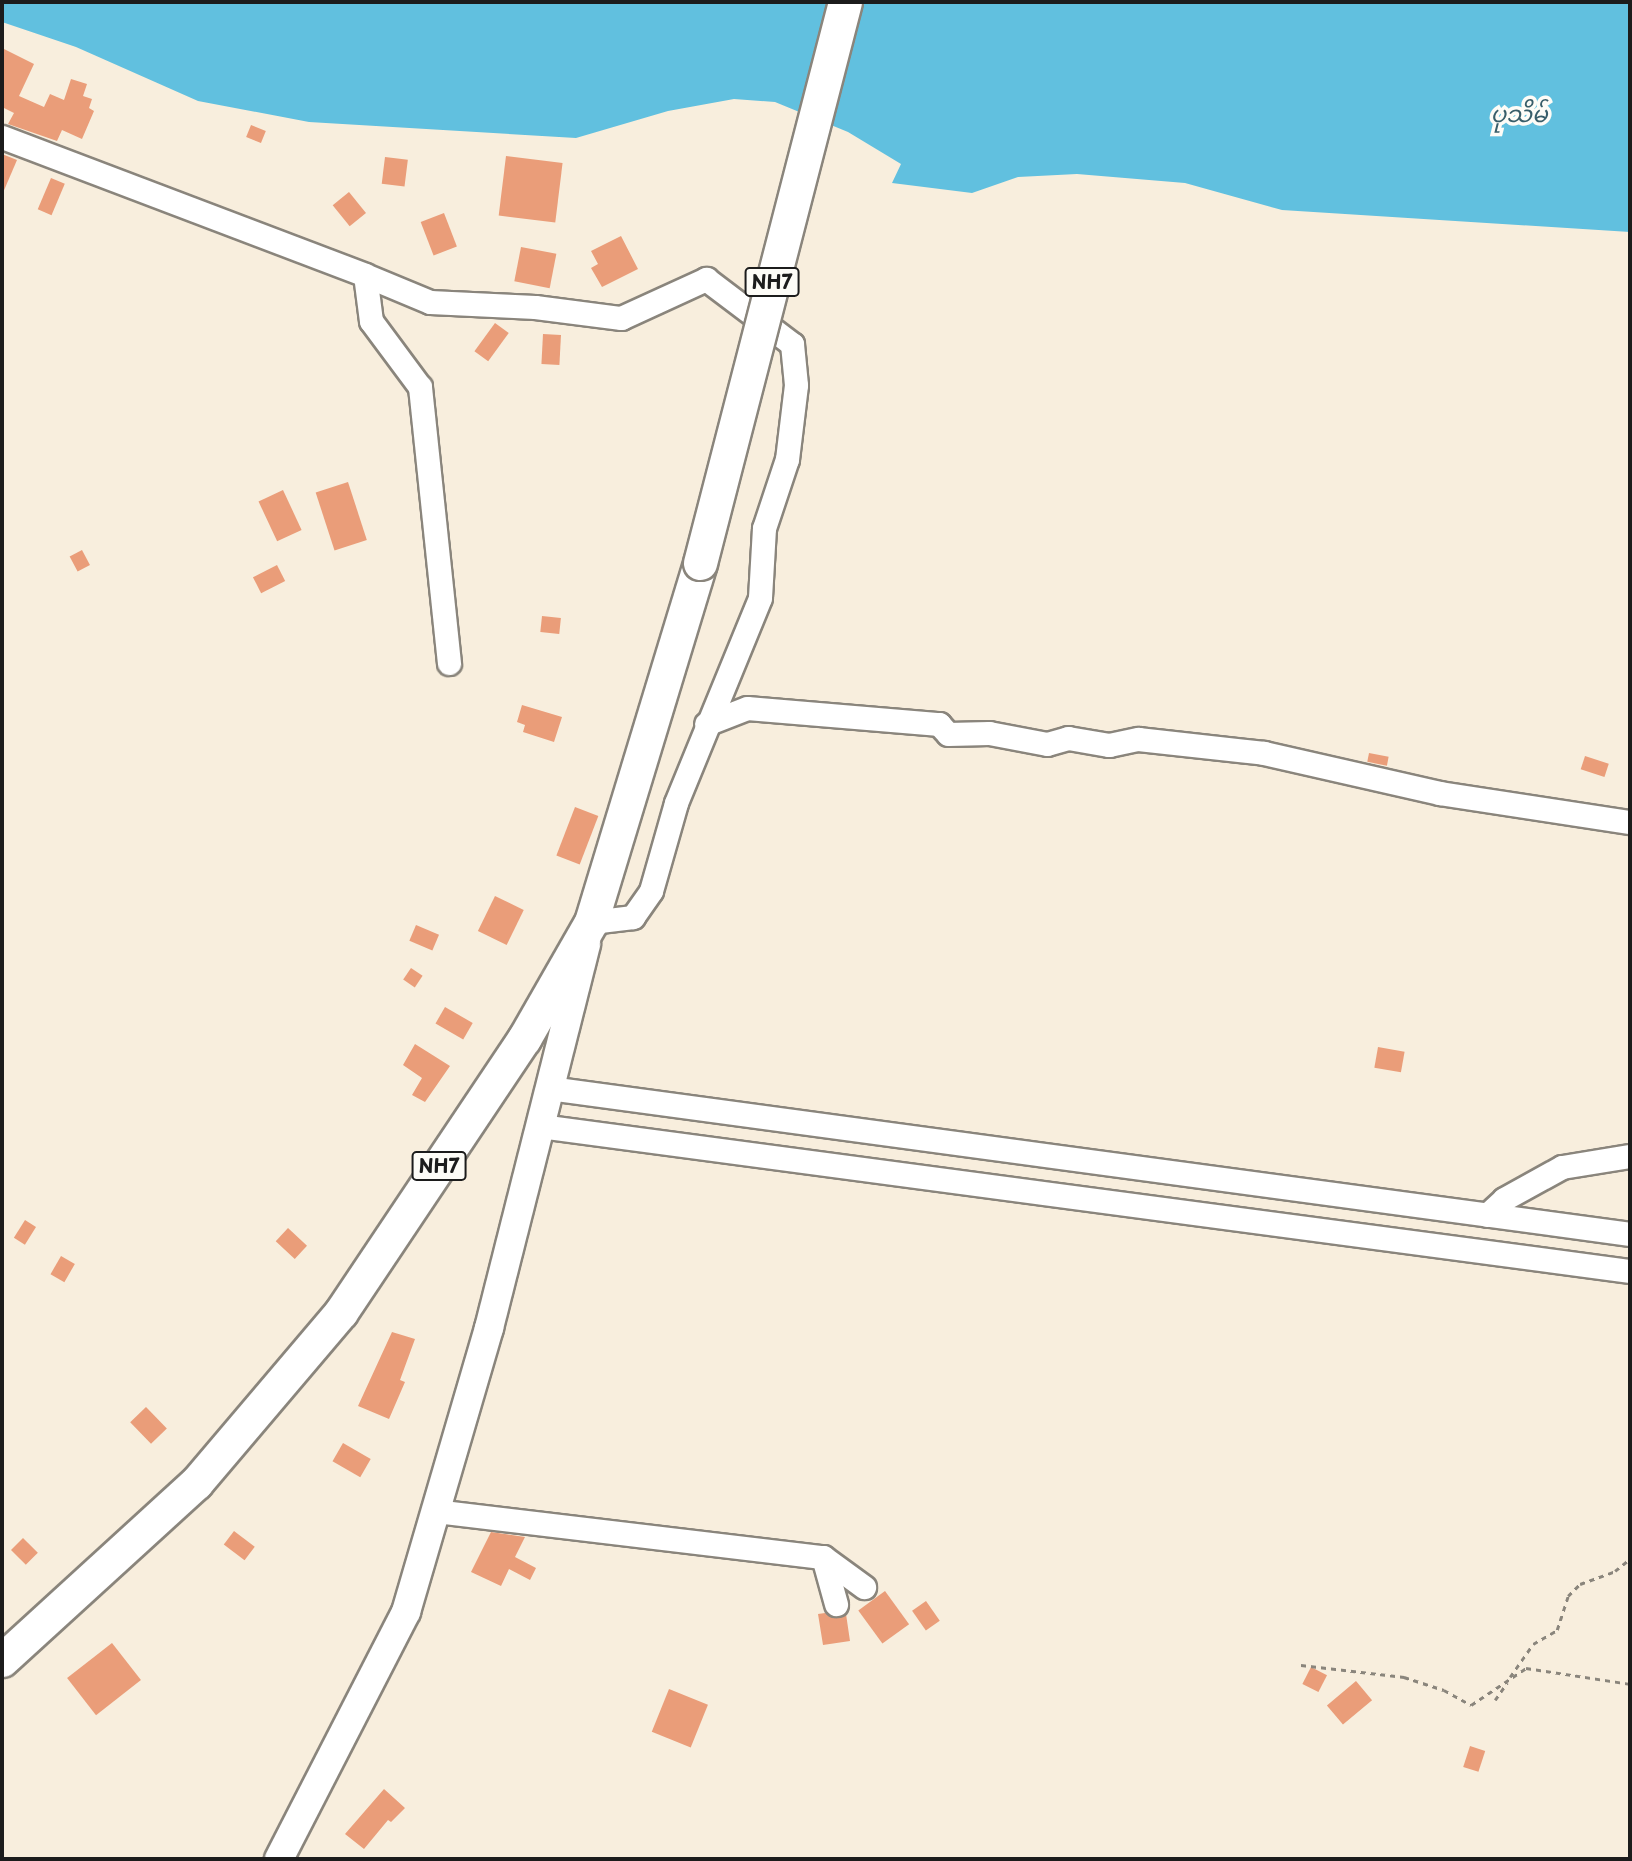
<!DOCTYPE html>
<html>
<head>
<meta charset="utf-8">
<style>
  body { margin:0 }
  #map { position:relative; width:1632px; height:1861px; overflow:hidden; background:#f8eedd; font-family:"Playpen Sans","Noto Sans Myanmar",sans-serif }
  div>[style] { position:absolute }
  .water>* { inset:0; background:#61c0df }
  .building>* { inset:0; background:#ea9d79; transform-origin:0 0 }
  .path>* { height:2.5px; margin-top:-1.25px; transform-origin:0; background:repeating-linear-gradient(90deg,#8a857c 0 5px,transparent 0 10px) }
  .roads { filter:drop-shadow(2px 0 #8a857c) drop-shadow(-2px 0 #8a857c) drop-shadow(0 2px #8a857c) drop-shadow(0 -2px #8a857c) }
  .minor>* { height:23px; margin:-11.5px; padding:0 11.5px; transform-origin:11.5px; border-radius:11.5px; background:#fff }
  .major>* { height:28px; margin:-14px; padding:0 14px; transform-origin:14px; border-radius:14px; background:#fff }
  .highway>* { height:33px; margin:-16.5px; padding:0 16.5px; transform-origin:16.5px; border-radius:16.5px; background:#fff }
  .bridges { filter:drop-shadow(2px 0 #8a857c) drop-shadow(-2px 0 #8a857c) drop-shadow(0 2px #8a857c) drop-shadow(0 -2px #8a857c) }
  .highway-bridge>* { height:33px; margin:-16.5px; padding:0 16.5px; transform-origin:16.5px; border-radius:16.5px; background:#fff }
  span { translate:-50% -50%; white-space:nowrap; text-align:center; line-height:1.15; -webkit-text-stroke:7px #fdfcf7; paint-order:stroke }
  .shield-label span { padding:2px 5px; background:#fdfcf7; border:2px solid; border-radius:5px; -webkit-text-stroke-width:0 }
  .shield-label { font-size:19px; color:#1c1c1c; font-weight:700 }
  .water-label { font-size:23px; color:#385e6a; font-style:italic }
  .frame { position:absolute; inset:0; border:4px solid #1c1c1c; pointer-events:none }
</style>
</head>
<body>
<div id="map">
  <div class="water">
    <i style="clip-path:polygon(2px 2px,1630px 2px,1630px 232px,1282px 210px,1185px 183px,1077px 174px,1018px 177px,972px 193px,892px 183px,901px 164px,848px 132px,775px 102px,734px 99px,668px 111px,576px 138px,309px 122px,198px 101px,76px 47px,2px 22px)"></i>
  </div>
  <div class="building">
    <i style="clip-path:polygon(2px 48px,34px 64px,19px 96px,44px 107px,50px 94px,64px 100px,71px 79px,87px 84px,83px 96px,92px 99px,89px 108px,94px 111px,82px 139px,62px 130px,57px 141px,8px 124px,14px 113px,2px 107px)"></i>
    <i style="left:251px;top:125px;width:16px;height:13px;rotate:22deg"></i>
    <i style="clip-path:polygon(2px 154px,17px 160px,2px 195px)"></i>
    <i style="left:506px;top:156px;width:57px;height:60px;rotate:7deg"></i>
    <i style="left:385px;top:157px;width:23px;height:27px;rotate:7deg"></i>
    <i style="left:51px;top:178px;width:15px;height:34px;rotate:23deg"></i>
    <i style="left:349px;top:192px;width:27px;height:21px;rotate:51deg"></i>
    <i style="left:444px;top:213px;width:36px;height:25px;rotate:69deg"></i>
    <i style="clip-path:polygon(621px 236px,638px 269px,602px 287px,591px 268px,598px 264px,591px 251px)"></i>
    <i style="left:521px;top:247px;width:36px;height:35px;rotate:11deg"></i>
    <i style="left:495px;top:323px;width:17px;height:35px;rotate:36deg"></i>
    <i style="left:543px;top:334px;width:18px;height:30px;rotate:3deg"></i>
    <i style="left:348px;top:482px;width:61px;height:34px;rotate:72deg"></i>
    <i style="left:283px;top:490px;width:44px;height:27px;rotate:65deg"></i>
    <i style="left:82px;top:550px;width:17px;height:14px;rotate:62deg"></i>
    <i style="left:277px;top:565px;width:18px;height:27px;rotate:63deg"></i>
    <i style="left:542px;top:616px;width:19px;height:16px;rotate:6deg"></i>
    <i style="clip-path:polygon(522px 705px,562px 717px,554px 742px,523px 732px,525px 725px,517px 722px)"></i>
    <i style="left:1369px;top:753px;width:20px;height:9px;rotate:11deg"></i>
    <i style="left:1585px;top:756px;width:25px;height:14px;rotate:18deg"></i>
    <i style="left:575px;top:807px;width:25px;height:52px;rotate:21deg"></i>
    <i style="left:495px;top:896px;width:32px;height:39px;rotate:26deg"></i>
    <i style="left:416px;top:925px;width:25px;height:17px;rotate:23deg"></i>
    <i style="left:411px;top:968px;width:14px;height:14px;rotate:34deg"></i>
    <i style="left:445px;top:1007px;width:32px;height:19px;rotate:30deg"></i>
    <i style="clip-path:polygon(415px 1044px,450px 1066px,425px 1102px,412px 1095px,422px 1078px,403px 1065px)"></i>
    <i style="left:1378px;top:1047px;width:27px;height:21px;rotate:10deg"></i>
    <i style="left:25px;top:1220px;width:13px;height:21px;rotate:32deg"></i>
    <i style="left:288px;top:1228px;width:26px;height:18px;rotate:43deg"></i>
    <i style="left:61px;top:1256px;width:16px;height:21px;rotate:30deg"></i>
    <i style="clip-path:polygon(392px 1332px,415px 1339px,400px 1380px,405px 1382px,389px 1419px,358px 1406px)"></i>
    <i style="left:146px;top:1407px;width:30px;height:22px;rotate:46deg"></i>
    <i style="left:343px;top:1443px;width:32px;height:21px;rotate:30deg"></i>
    <i style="left:234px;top:1531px;width:26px;height:17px;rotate:37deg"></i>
    <i style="clip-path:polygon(491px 1532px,525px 1537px,515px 1557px,536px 1568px,530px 1580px,509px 1569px,501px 1586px,471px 1572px)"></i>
    <i style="left:23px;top:1538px;width:21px;height:17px;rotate:45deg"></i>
    <i style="left:885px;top:1591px;width:41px;height:33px;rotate:54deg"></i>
    <i style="left:926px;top:1601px;width:24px;height:17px;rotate:55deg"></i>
    <i style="clip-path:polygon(825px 1613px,833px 1618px,846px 1614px,850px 1641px,823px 1645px,818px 1614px)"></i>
    <i style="left:112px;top:1643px;width:47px;height:57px;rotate:52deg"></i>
    <i style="left:1311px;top:1667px;width:18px;height:19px;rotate:27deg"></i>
    <i style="left:1356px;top:1681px;width:25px;height:38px;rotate:50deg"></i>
    <i style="left:669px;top:1689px;width:42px;height:46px;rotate:22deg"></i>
    <i style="left:1470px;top:1746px;width:16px;height:22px;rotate:18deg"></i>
    <i style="clip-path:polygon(384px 1789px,405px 1808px,391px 1822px,388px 1820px,364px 1849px,345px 1834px)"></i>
  </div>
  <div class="path">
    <i style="left:1301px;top:1665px;width:104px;rotate:6.6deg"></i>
    <i style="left:1404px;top:1677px;width:42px;rotate:18deg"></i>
    <i style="left:1444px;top:1690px;width:31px;rotate:29deg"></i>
    <i style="left:1471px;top:1705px;width:66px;rotate:-33.9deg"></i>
    <i style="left:1526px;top:1668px;width:105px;rotate:8.7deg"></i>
    <i style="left:1510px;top:1677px;width:40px;rotate:-55.1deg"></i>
    <i style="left:1533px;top:1644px;width:28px;rotate:-30deg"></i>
    <i style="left:1557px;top:1630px;width:36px;rotate:-72deg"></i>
    <i style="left:1568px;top:1596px;width:17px;rotate:-45deg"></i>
    <i style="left:1580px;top:1584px;width:37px;rotate:-20deg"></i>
    <i style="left:1615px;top:1571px;width:19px;rotate:-39deg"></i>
    <i style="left:1495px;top:1700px;width:21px;rotate:-55deg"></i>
  </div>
  <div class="roads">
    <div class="minor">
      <i style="left:2px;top:137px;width:388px;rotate:20.8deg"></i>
      <i style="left:449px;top:663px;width:278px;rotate:-96deg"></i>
      <i style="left:420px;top:387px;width:82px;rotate:-126.6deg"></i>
      <i style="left:371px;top:321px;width:46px;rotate:-97.4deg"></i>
      <i style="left:365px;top:275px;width:70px;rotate:22.6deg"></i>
      <i style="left:430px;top:302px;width:105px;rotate:2.7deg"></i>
      <i style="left:535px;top:307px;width:87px;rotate:7.3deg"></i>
      <i style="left:621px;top:318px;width:94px;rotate:-24.6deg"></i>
      <i style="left:706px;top:279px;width:108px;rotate:37.1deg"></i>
      <i style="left:792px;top:344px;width:41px;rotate:84.4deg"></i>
      <i style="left:796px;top:385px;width:75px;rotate:96.9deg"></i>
      <i style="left:787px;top:459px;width:73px;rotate:108.4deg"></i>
      <i style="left:764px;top:528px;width:70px;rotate:93.3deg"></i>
      <i style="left:760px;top:598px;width:222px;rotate:112.3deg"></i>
      <i style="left:676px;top:803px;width:91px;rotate:105.9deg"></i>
      <i style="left:651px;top:891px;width:32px;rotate:125deg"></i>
      <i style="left:633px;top:917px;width:42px;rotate:173.2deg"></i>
      <i style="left:706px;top:724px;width:44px;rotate:-21.3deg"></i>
      <i style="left:747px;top:708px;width:193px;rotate:4.8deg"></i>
      <i style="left:939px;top:724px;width:13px;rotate:48deg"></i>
      <i style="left:948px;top:734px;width:41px;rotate:-1.4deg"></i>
      <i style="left:989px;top:733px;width:59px;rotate:10.7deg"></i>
      <i style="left:1047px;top:744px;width:22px;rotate:-16deg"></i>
      <i style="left:1068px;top:738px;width:42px;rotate:9.7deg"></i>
      <i style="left:1109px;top:745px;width:30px;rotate:-12deg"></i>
      <i style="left:1138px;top:739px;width:127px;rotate:6.3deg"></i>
      <i style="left:1264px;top:753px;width:180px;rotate:12.8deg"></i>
      <i style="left:1440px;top:793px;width:192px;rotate:8.7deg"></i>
      <i style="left:549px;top:1088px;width:1091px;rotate:7.69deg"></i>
      <i style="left:540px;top:1126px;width:1100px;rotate:7.58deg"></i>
      <i style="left:1487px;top:1215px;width:23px;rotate:-43deg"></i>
      <i style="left:1504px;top:1199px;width:66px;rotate:-28.9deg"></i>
      <i style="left:1562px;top:1167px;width:69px;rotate:-9.2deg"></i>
      <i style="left:435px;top:1511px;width:391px;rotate:6.8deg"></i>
      <i style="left:823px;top:1557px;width:49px;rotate:74.5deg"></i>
      <i style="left:823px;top:1557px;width:51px;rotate:36.2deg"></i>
    </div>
    <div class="major">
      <i style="left:279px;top:1859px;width:278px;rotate:-62.8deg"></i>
      <i style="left:406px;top:1612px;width:296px;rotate:-73.7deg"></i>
      <i style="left:489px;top:1328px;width:396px;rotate:-75.8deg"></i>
    </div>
    <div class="highway">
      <i style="left:2px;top:1660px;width:263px;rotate:-42.4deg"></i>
      <i style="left:196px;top:1483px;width:224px;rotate:-49.7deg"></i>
      <i style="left:341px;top:1312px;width:329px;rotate:-56.2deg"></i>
      <i style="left:524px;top:1039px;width:135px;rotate:-60.2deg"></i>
      <i style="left:591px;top:922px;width:375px;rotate:-73.1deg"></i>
    </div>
  </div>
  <div class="bridges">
    <div class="highway-bridge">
      <i style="left:700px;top:563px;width:579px;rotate:-75.51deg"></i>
    </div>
  </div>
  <div class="shield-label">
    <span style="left:772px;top:282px">NH7</span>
    <span style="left:439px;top:1166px">NH7</span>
  </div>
  <div class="water-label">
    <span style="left:1519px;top:113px">ပုသိမ်</span>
  </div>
  <div class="frame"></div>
</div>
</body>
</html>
